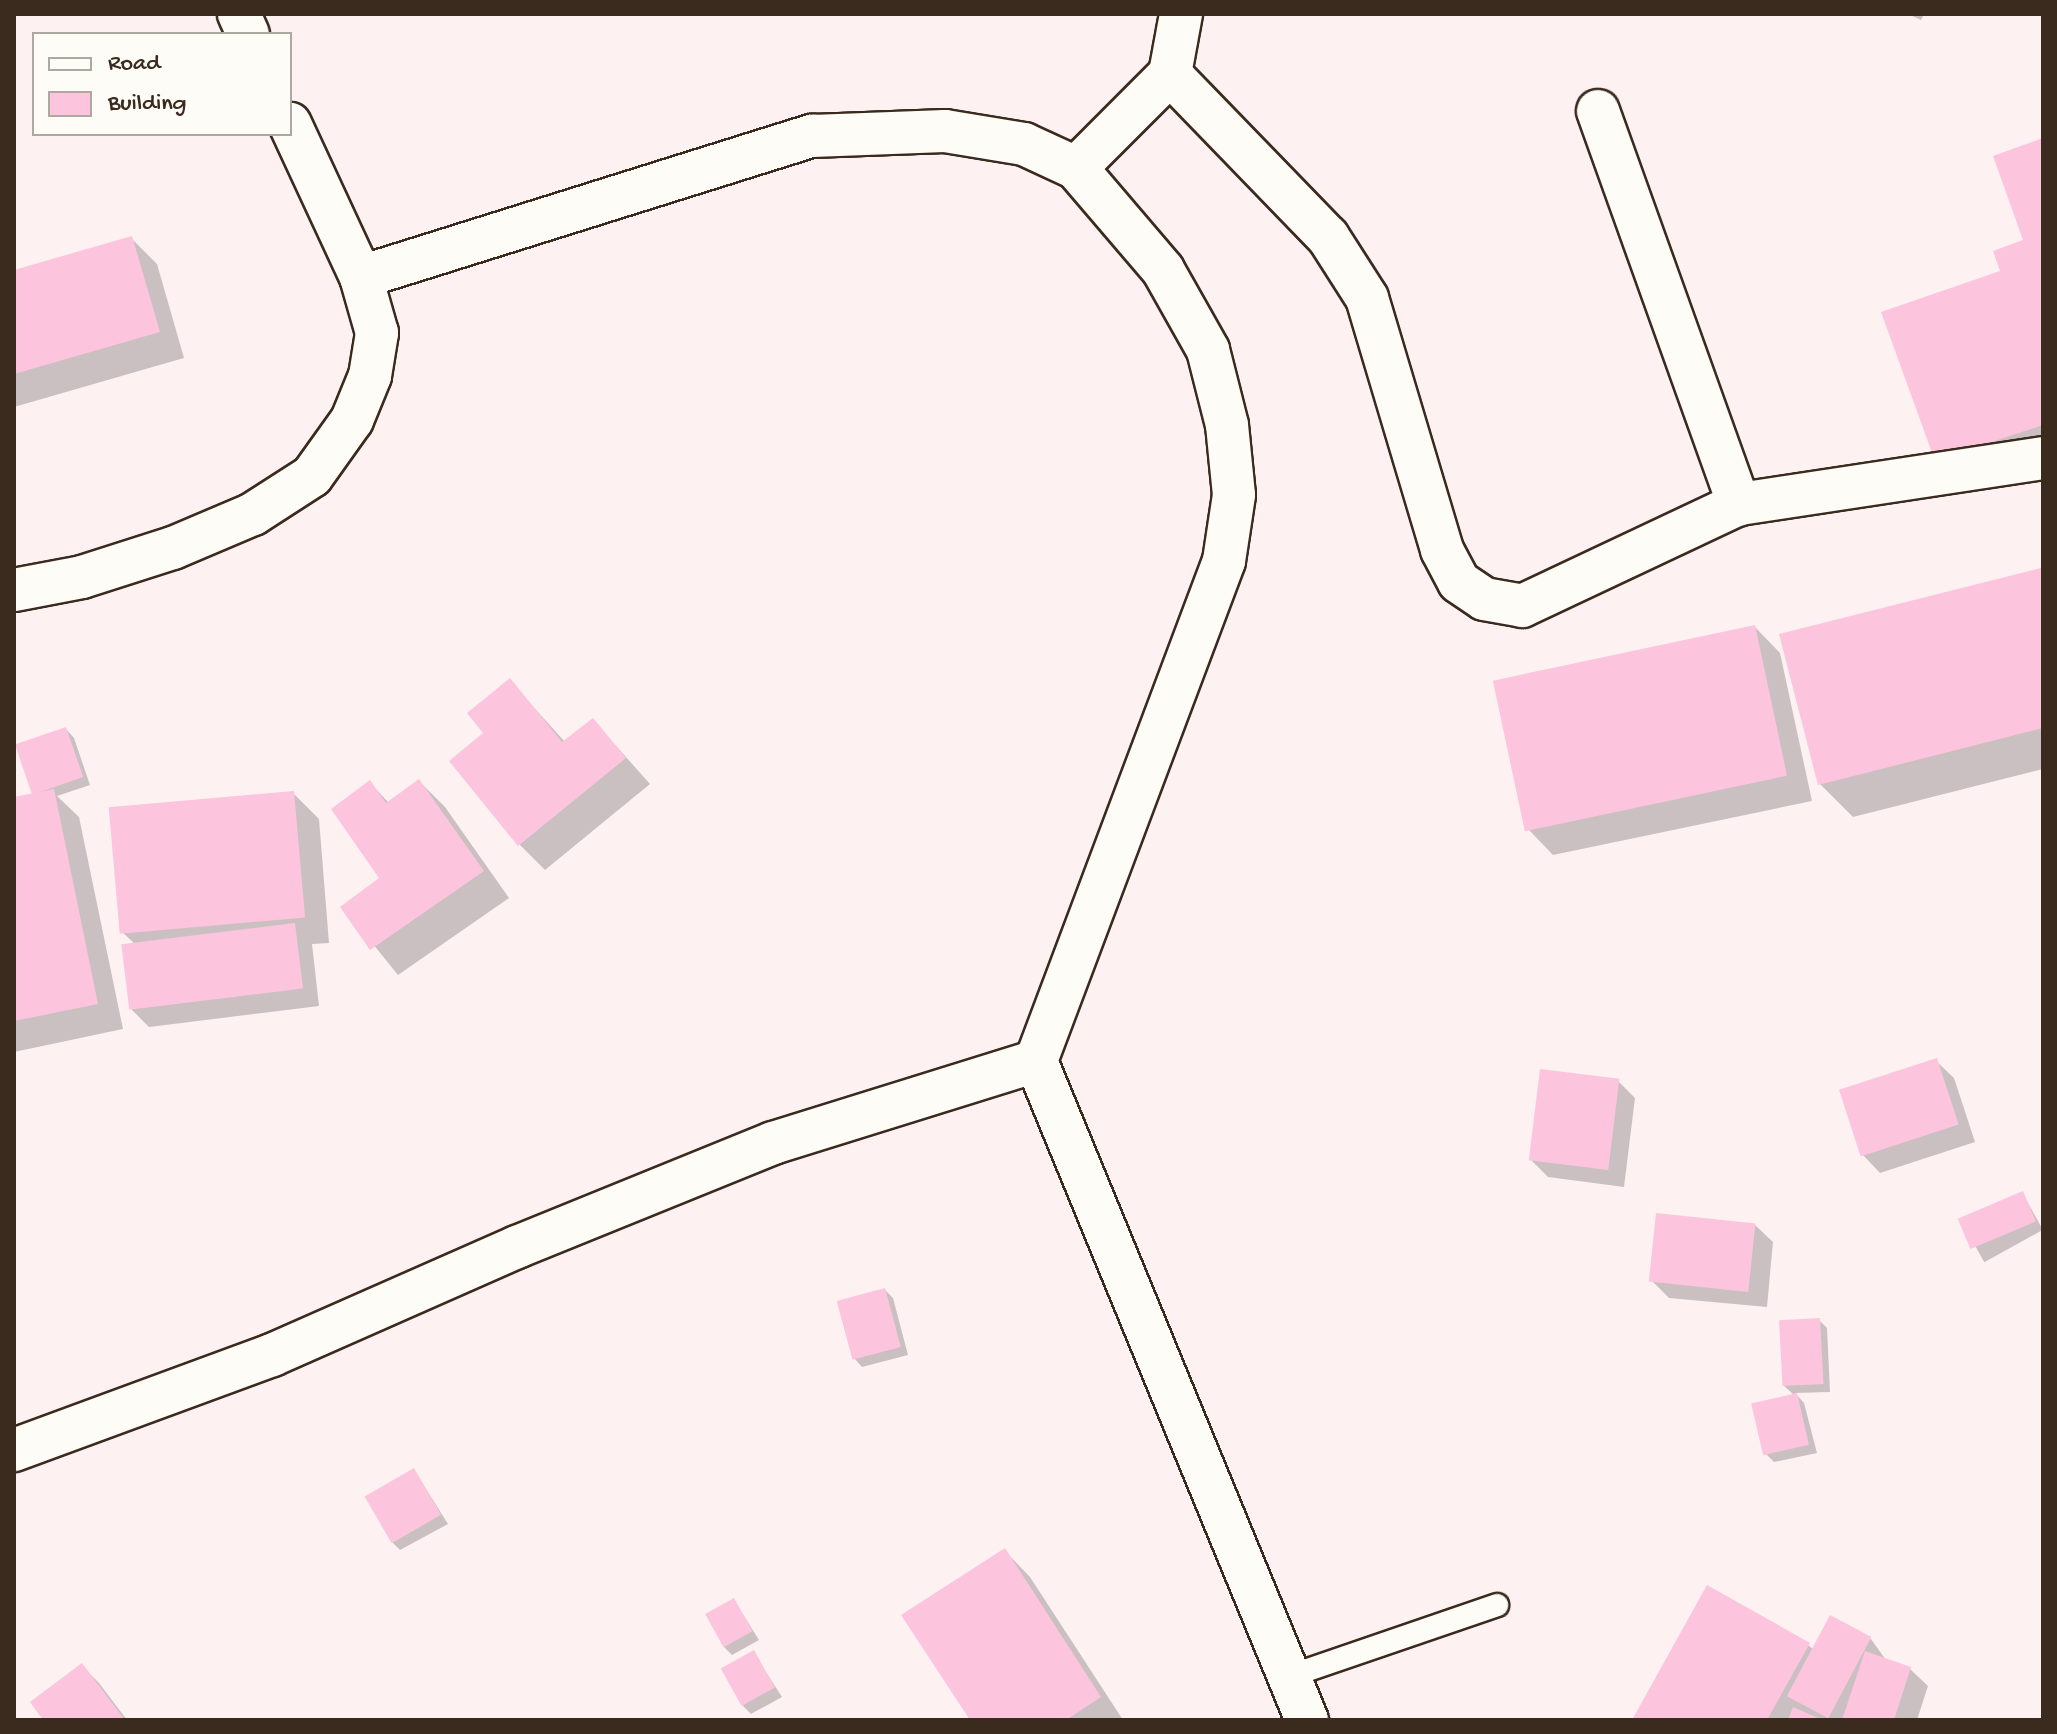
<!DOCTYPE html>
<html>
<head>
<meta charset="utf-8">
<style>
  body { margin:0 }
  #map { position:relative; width:2057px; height:1734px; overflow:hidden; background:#fdf1f2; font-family:"Gochi Hand",sans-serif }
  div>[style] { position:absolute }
  .shadow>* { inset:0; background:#0003; transform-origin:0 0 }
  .building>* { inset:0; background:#fcc4dd; transform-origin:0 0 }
  .roads { filter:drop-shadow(2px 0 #3b2a1e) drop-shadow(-2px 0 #3b2a1e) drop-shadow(0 2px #3b2a1e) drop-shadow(0 -2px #3b2a1e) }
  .service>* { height:22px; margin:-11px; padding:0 11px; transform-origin:11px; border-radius:11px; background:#fdfcf7 }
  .minor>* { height:42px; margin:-21px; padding:0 21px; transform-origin:21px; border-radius:21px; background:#fdfcf7 }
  span { translate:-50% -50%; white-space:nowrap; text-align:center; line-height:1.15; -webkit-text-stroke:8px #fdfcf7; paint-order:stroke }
  .frame { position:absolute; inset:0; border:16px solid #3b2a1e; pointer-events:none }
  .legend { position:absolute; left:32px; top:32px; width:260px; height:104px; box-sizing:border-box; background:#fdfcf7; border:2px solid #afa8a0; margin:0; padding:10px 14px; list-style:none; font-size:24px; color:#3b2a1e }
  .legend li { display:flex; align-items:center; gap:16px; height:40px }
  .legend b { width:40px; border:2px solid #afa8a0 }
</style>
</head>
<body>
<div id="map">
  <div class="shadow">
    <i style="clip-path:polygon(1908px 14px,1924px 14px,1921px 20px)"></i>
    <i style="clip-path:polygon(2043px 141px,2043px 468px,1970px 493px,1937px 460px,2002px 272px,2026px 241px)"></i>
    <i style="clip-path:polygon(131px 238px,157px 264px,184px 358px,14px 407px,14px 272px)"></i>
    <i style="clip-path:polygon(2040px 570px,2043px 769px,1853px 817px,1820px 784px)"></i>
    <i style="clip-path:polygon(1755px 627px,1780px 653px,1812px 801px,1553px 855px,1528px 829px)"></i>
    <i style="clip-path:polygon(509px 680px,565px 742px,593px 720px,650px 784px,545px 870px,520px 845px,486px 733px)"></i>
    <i style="clip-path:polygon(66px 729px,74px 738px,90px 785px,57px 796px,79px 817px,123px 1029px,14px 1052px,14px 800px,35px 795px)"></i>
    <i style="clip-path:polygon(419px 781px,445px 807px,509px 898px,398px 975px,343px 907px,382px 879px,370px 783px,389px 803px)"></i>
    <i style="clip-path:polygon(293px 793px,319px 819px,329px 943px,312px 944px,319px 1006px,149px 1027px,132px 1010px,136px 945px,121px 931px)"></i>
    <i style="clip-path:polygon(1936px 1061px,1954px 1078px,1975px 1142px,1880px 1173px,1863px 1155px)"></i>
    <i style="clip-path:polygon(1618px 1081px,1635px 1098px,1624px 1187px,1548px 1177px,1531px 1160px)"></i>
    <i style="left:2023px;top:1194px;width:41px;height:67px;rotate:61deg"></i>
    <i style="clip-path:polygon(1755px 1225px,1773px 1242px,1767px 1307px,1669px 1298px,1652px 1281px)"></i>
    <i style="clip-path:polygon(885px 1290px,893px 1298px,908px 1355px,862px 1367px,854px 1358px)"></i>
    <i style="clip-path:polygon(1819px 1320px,1827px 1328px,1830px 1392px,1795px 1393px,1804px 1403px,1817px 1453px,1774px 1462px,1766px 1454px,1794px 1395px,1783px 1385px)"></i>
    <i style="clip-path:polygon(414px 1470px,448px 1524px,400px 1550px,392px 1542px)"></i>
    <i style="clip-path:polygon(1005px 1551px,1030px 1577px,1123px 1720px,972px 1720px)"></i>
    <i style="clip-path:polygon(734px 1600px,759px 1640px,732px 1655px,724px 1647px)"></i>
    <i style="clip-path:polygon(1871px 1639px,1886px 1660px,1910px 1669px,1928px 1686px,1917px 1720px,1635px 1720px,1808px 1645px,1814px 1650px)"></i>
    <i style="clip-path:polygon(753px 1652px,782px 1697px,751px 1714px,743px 1706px)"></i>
    <i style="clip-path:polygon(82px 1666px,99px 1683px,127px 1720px,46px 1720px)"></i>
  </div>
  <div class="building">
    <i style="clip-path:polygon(2043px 138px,2043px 425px,1935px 461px,1881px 312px,2000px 271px,1993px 251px,2023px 240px,1993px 156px)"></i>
    <i style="clip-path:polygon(132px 236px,160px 332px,14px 374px,14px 270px)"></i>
    <i style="clip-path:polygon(2041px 568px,2043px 728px,1818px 785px,1779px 634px)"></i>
    <i style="left:1755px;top:625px;width:154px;height:268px;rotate:78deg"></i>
    <i style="clip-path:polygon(510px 678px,562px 742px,593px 718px,626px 758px,518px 846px,449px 761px,483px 733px,467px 713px)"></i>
    <i style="left:66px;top:727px;width:53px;height:54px;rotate:71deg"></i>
    <i style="clip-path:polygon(419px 779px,484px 871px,370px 950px,340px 907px,379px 878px,331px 809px,370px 780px,386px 803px)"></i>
    <i style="clip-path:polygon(54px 789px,98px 1004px,14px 1021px,14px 797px)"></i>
    <i style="left:294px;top:791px;width:127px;height:186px;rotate:85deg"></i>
    <i style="left:295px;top:923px;width:66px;height:175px;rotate:83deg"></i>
    <i style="left:1937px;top:1058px;width:70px;height:103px;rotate:72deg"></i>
    <i style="left:1540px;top:1069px;width:80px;height:92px;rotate:7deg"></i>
    <i style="left:2023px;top:1191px;width:33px;height:71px;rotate:67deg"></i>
    <i style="left:1656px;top:1213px;width:100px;height:69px;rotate:6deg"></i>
    <i style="left:885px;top:1288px;width:61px;height:50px;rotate:75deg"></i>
    <i style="left:1820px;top:1318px;width:66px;height:41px;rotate:87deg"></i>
    <i style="left:1797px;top:1393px;width:53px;height:47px;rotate:77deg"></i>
    <i style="left:414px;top:1468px;width:54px;height:57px;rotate:60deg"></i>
    <i style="clip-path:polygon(1005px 1548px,1101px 1697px,1066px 1720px,970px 1720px,901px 1615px)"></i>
    <i style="clip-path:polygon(1707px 1585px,1810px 1643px,1767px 1720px,1632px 1720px)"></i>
    <i style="left:734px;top:1598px;width:38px;height:33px;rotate:61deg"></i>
    <i style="left:1830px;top:1615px;width:47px;height:92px;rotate:28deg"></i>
    <i style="left:754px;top:1650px;width:43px;height:38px;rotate:61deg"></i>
    <i style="clip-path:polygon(1865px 1651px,1911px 1667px,1894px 1720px,1842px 1720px)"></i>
    <i style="clip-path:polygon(82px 1663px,125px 1720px,43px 1720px,30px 1702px)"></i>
    <i style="clip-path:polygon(1793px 1707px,1823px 1720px,1788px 1720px)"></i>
  </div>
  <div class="roads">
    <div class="service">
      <i style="left:1290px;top:1676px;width:219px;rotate:-18.9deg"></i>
    </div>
    <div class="minor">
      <i style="left:239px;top:14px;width:22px;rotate:66deg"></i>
      <i style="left:1170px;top:74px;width:227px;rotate:45.9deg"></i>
      <i style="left:1328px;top:237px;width:72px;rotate:57.4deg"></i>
      <i style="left:1367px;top:298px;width:263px;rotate:73.4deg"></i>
      <i style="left:1442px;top:550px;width:36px;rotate:62deg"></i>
      <i style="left:1459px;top:582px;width:30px;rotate:34deg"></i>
      <i style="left:1484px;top:599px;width:39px;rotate:10deg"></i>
      <i style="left:1522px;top:606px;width:240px;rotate:-25.2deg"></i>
      <i style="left:1739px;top:504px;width:307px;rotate:-8.6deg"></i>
      <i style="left:1598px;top:111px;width:418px;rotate:70.3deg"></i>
      <i style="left:1076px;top:168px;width:133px;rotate:-45deg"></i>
      <i style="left:1170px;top:74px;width:61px;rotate:-79.6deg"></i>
      <i style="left:361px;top:277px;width:473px;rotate:-17.4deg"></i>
      <i style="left:812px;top:136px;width:133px;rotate:-2.2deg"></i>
      <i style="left:945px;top:131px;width:80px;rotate:9.3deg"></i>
      <i style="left:1024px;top:144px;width:57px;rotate:24.8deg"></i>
      <i style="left:1076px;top:168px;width:134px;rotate:49.5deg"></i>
      <i style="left:1163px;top:270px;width:92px;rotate:60.6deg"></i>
      <i style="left:1208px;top:350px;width:77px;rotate:75.8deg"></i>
      <i style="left:1227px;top:425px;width:70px;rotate:84.3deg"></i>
      <i style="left:1234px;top:495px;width:67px;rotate:98.6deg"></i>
      <i style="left:1224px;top:561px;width:534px;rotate:110.61deg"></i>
      <i style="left:1036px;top:1061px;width:713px;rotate:67.65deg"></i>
      <i style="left:14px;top:590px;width:69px;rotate:-10.8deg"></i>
      <i style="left:82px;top:577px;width:96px;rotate:-17.7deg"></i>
      <i style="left:173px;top:548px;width:87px;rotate:-23deg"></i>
      <i style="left:253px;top:514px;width:70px;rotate:-32.8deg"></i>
      <i style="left:312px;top:476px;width:69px;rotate:-54.5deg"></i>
      <i style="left:352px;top:420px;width:48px;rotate:-67.8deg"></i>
      <i style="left:370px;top:376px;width:44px;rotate:-80.8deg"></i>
      <i style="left:377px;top:333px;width:58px;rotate:-105.9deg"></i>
      <i style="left:361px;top:277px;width:169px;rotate:-114.9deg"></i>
      <i style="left:14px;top:1450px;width:275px;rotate:-20.2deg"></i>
      <i style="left:272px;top:1355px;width:268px;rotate:-23.8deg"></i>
      <i style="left:517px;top:1247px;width:276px;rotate:-22.1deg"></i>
      <i style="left:773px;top:1143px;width:275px;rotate:-17.3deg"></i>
    </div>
  </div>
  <div class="frame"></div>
  <ul class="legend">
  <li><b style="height:10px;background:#fdfcf7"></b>Road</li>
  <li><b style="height:22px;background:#fcc4dd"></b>Building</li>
  </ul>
</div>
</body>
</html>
